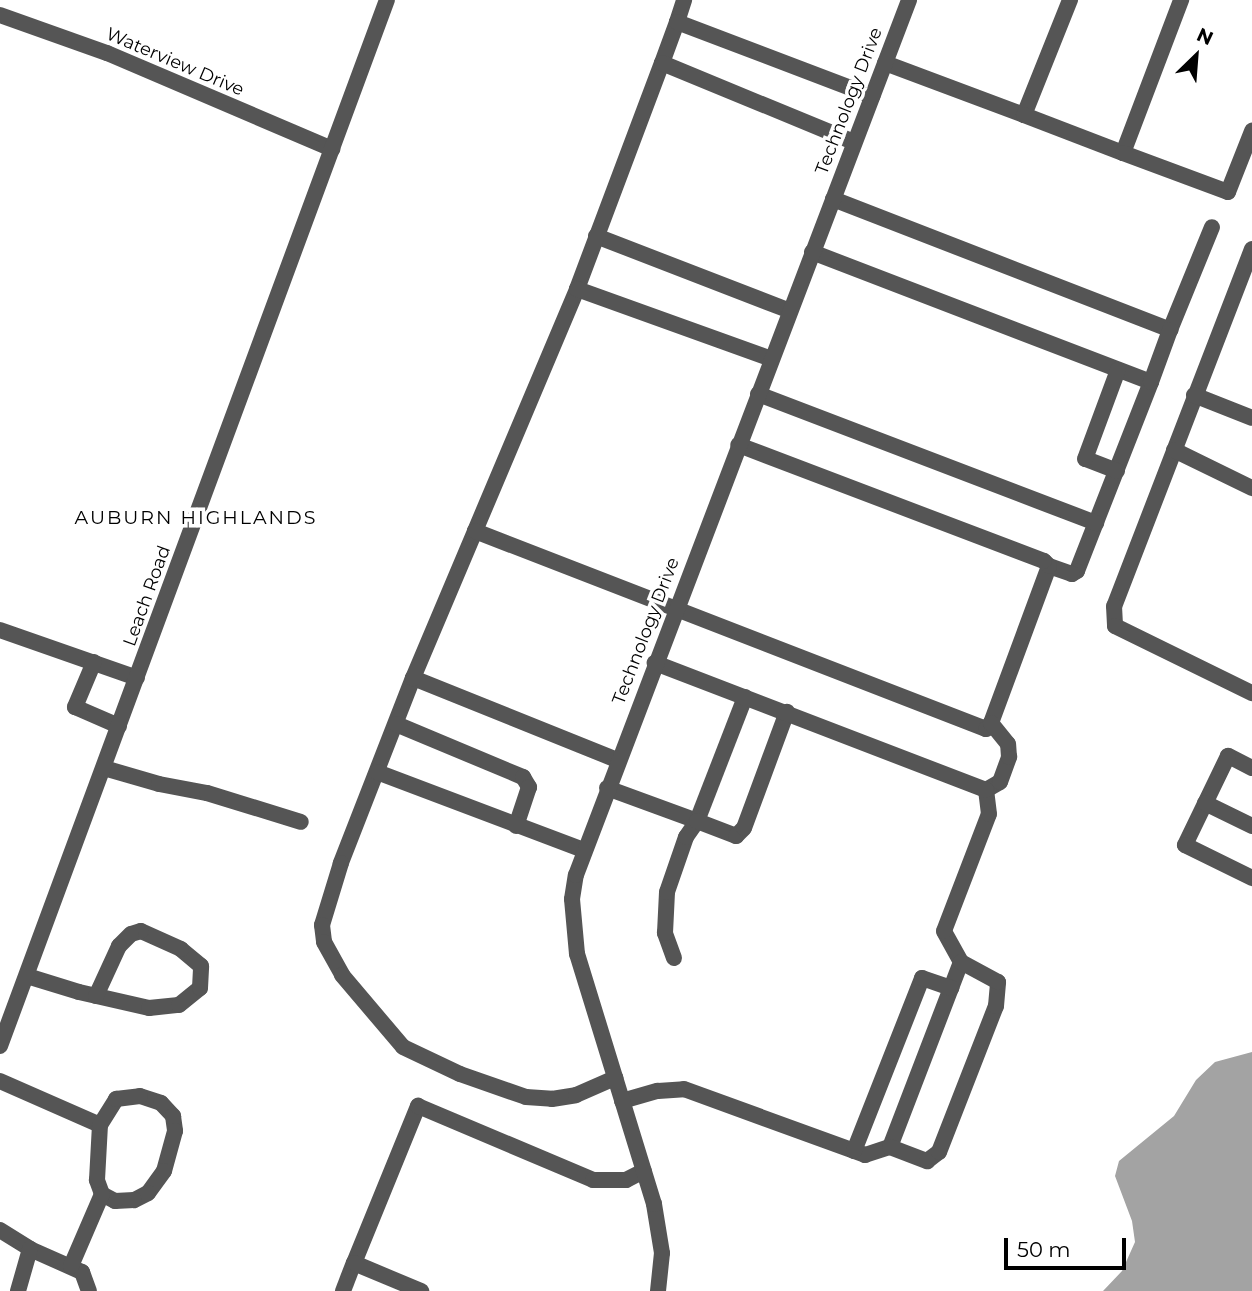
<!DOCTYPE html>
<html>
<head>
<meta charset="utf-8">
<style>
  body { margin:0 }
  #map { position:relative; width:1252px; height:1291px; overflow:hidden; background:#fff; font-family:Montserrat,sans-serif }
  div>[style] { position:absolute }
  .water>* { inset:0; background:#a3a3a3 }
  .minor>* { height:16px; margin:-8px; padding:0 8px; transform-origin:8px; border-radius:8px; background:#555 }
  span { translate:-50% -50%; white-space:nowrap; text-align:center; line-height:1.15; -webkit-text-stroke:7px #fff; paint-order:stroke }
  .street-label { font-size:18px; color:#000 }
  .neighbourhood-label { font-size:19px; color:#000; letter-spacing:2px }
  .north { position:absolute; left:1161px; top:21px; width:70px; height:70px; -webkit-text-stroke:5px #fff; paint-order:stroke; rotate:25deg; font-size:19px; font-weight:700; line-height:28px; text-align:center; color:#000 }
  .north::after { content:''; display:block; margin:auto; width:24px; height:32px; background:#000; clip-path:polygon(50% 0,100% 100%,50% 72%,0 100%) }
  .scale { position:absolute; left:1004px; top:1238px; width:122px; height:32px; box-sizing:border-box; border:4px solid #000; border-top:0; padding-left:9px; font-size:21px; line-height:24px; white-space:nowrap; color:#000; -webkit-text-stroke:5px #fff; paint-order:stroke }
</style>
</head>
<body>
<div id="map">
  <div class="water">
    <i style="clip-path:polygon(1252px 1052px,1252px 1291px,1103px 1291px,1122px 1271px,1135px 1242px,1132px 1221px,1115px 1176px,1119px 1161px,1174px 1116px,1196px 1080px,1215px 1062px)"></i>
  </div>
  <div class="minor">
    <i style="left:0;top:15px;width:114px;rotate:19.6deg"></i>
    <i style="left:107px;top:53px;width:245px;rotate:23.1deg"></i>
    <i style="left:677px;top:22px;width:23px;rotate:-72deg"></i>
    <i style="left:662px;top:63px;width:44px;rotate:-69.9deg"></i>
    <i style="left:677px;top:22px;width:209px;rotate:20.8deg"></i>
    <i style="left:885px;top:63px;width:148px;rotate:20.5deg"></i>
    <i style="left:1024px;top:115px;width:124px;rotate:-68.2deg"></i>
    <i style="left:1024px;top:115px;width:106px;rotate:21deg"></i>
    <i style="left:1123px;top:153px;width:164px;rotate:-69.2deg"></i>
    <i style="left:1123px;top:153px;width:112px;rotate:20.4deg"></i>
    <i style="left:1228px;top:192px;width:66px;rotate:-68.5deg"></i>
    <i style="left:833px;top:199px;width:362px;rotate:21.2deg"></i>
    <i style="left:1170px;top:330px;width:111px;rotate:-67.8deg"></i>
    <i style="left:596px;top:236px;width:208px;rotate:21.1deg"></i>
    <i style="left:1252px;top:249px;width:383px;rotate:111.1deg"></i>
    <i style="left:1114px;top:606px;width:20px;rotate:87deg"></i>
    <i style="left:1115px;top:626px;width:153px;rotate:26.1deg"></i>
    <i style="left:812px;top:252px;width:363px;rotate:21deg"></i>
    <i style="left:1151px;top:382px;width:203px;rotate:111.4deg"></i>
    <i style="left:1077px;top:571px;width:6px;rotate:149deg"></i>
    <i style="left:1072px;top:574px;width:24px;rotate:-161deg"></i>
    <i style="left:577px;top:289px;width:241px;rotate:-69.4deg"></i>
    <i style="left:662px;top:63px;width:208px;rotate:22.4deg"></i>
    <i style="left:1151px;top:382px;width:55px;rotate:-69.9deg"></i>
    <i style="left:758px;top:394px;width:362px;rotate:20.9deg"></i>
    <i style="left:1194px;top:395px;width:62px;rotate:21.6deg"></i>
    <i style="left:1174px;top:450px;width:87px;rotate:26deg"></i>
    <i style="left:1117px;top:471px;width:34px;rotate:-159deg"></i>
    <i style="left:1085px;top:459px;width:95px;rotate:-69.7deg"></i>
    <i style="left:475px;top:531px;width:263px;rotate:-67.1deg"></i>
    <i style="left:577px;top:289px;width:206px;rotate:19.8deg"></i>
    <i style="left:0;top:630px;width:145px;rotate:19.3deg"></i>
    <i style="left:94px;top:662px;width:49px;rotate:112.9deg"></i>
    <i style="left:75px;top:707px;width:48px;rotate:23.4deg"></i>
    <i style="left:413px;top:678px;width:199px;rotate:111.3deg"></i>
    <i style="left:341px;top:863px;width:65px;rotate:107deg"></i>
    <i style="left:322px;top:925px;width:17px;rotate:83deg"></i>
    <i style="left:324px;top:942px;width:38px;rotate:61deg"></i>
    <i style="left:342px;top:975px;width:94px;rotate:49.7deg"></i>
    <i style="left:403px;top:1047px;width:63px;rotate:25.3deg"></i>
    <i style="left:460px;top:1074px;width:70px;rotate:19.2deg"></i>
    <i style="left:526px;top:1097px;width:26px;rotate:4deg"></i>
    <i style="left:552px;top:1099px;width:24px;rotate:-9deg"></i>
    <i style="left:576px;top:1095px;width:43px;rotate:-23.6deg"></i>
    <i style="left:396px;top:724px;width:138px;rotate:22.7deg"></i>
    <i style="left:523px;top:777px;width:12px;rotate:59deg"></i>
    <i style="left:529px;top:787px;width:41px;rotate:108.4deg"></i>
    <i style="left:617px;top:760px;width:220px;rotate:-158.1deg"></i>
    <i style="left:413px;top:678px;width:160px;rotate:-67.1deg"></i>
    <i style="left:475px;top:531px;width:548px;rotate:21.18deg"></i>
    <i style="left:986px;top:729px;width:8px;rotate:-50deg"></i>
    <i style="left:991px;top:723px;width:167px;rotate:-69.7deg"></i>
    <i style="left:1049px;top:566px;width:7px;rotate:-135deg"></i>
    <i style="left:1044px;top:561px;width:327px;rotate:-159.2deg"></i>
    <i style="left:104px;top:768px;width:57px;rotate:16.2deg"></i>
    <i style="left:159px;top:784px;width:49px;rotate:10.6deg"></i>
    <i style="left:207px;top:793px;width:98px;rotate:17.1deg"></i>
    <i style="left:1252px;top:768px;width:27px;rotate:-153deg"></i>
    <i style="left:1228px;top:756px;width:99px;rotate:115.8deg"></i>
    <i style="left:1185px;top:845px;width:75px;rotate:26.2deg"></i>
    <i style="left:377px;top:772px;width:220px;rotate:20.7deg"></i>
    <i style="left:607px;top:788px;width:96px;rotate:20.1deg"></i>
    <i style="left:697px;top:821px;width:133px;rotate:-68.8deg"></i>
    <i style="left:986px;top:790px;width:16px;rotate:-30deg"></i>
    <i style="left:1000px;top:782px;width:27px;rotate:-70deg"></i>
    <i style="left:1009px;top:757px;width:13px;rotate:-94deg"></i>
    <i style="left:1008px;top:744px;width:27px;rotate:-129deg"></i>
    <i style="left:1205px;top:803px;width:52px;rotate:26.1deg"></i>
    <i style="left:674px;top:958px;width:27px;rotate:-110deg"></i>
    <i style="left:665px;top:933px;width:41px;rotate:-87.2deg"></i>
    <i style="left:667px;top:892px;width:58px;rotate:-70.9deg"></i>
    <i style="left:686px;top:837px;width:19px;rotate:-55deg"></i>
    <i style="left:697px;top:821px;width:42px;rotate:21deg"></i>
    <i style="left:736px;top:836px;width:11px;rotate:-45deg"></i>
    <i style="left:744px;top:828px;width:124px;rotate:-69.7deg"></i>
    <i style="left:27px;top:976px;width:54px;rotate:17.1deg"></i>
    <i style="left:79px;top:992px;width:72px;rotate:12.9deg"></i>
    <i style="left:149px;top:1008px;width:30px;rotate:-6deg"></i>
    <i style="left:179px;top:1005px;width:27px;rotate:-39deg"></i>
    <i style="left:200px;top:988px;width:22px;rotate:-87deg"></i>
    <i style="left:201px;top:966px;width:26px;rotate:-140deg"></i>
    <i style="left:181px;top:949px;width:44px;rotate:-155.8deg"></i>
    <i style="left:141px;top:931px;width:10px;rotate:163deg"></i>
    <i style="left:131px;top:934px;width:17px;rotate:135deg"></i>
    <i style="left:119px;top:946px;width:55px;rotate:114.7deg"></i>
    <i style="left:0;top:1046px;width:1115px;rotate:-69.7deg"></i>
    <i style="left:0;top:1081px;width:109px;rotate:23.7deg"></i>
    <i style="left:140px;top:1096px;width:22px;rotate:18deg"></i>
    <i style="left:161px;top:1103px;width:18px;rotate:47deg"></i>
    <i style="left:173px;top:1116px;width:15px;rotate:82deg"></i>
    <i style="left:175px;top:1131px;width:41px;rotate:105.4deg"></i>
    <i style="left:164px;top:1171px;width:27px;rotate:126deg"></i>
    <i style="left:148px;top:1193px;width:16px;rotate:153deg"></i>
    <i style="left:134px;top:1200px;width:19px;rotate:177deg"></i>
    <i style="left:115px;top:1201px;width:15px;rotate:-152deg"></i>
    <i style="left:102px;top:1194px;width:15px;rotate:-110deg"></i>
    <i style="left:97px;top:1180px;width:55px;rotate:-86.9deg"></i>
    <i style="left:100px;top:1125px;width:31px;rotate:-58deg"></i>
    <i style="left:116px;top:1099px;width:24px;rotate:-7deg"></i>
    <i style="left:622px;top:1101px;width:37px;rotate:-16deg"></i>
    <i style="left:658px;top:1091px;width:26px;rotate:-4deg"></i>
    <i style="left:684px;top:1089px;width:193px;rotate:20deg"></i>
    <i style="left:865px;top:1155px;width:26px;rotate:-18deg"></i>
    <i style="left:890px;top:1147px;width:198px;rotate:-69deg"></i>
    <i style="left:961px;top:962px;width:35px;rotate:-119deg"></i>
    <i style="left:944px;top:931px;width:125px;rotate:-69deg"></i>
    <i style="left:989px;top:814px;width:24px;rotate:-97deg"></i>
    <i style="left:986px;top:790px;width:355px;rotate:-159deg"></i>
    <i style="left:890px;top:1147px;width:40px;rotate:21deg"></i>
    <i style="left:927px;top:1161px;width:15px;rotate:-37deg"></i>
    <i style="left:939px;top:1152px;width:157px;rotate:-68.7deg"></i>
    <i style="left:996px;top:1006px;width:24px;rotate:-85deg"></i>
    <i style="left:998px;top:982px;width:42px;rotate:-151.6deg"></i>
    <i style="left:854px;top:1151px;width:186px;rotate:-68.5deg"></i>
    <i style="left:922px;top:978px;width:31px;rotate:19deg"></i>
    <i style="left:0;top:1230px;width:36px;rotate:32deg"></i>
    <i style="left:30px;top:1249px;width:57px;rotate:23.9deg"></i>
    <i style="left:82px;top:1272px;width:20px;rotate:70deg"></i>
    <i style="left:354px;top:1263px;width:170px;rotate:-67.8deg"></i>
    <i style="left:418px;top:1106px;width:190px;rotate:22.9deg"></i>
    <i style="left:593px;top:1180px;width:33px"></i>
    <i style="left:626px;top:1180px;width:20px;rotate:-27deg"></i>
    <i style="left:71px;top:1266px;width:78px;rotate:-66.7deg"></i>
    <i style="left:18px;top:1291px;width:44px;rotate:-74.1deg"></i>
    <i style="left:343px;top:1291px;width:30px;rotate:-69deg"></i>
    <i style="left:354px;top:1263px;width:73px;rotate:22.7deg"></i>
    <i style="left:658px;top:1291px;width:38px;rotate:-84deg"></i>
    <i style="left:662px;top:1253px;width:50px;rotate:-99.3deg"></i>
    <i style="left:654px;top:1204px;width:262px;rotate:-107.1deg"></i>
    <i style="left:577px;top:954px;width:55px;rotate:-95.2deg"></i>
    <i style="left:572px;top:899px;width:24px;rotate:-81deg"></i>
    <i style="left:576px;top:875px;width:936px;rotate:-69.16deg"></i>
  </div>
  <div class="street-label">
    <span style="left:175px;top:62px;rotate:23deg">Waterview Drive</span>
    <span style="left:849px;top:101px;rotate:-69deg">Technology Drive</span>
    <span style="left:147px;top:596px;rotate:-70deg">Leach Road</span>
    <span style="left:646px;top:631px;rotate:-69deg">Technology Drive</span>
  </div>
  <div class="neighbourhood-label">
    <span style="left:196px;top:518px">AUBURN HIGHLANDS</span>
  </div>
  <div class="north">N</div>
  <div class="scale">50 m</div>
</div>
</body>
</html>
